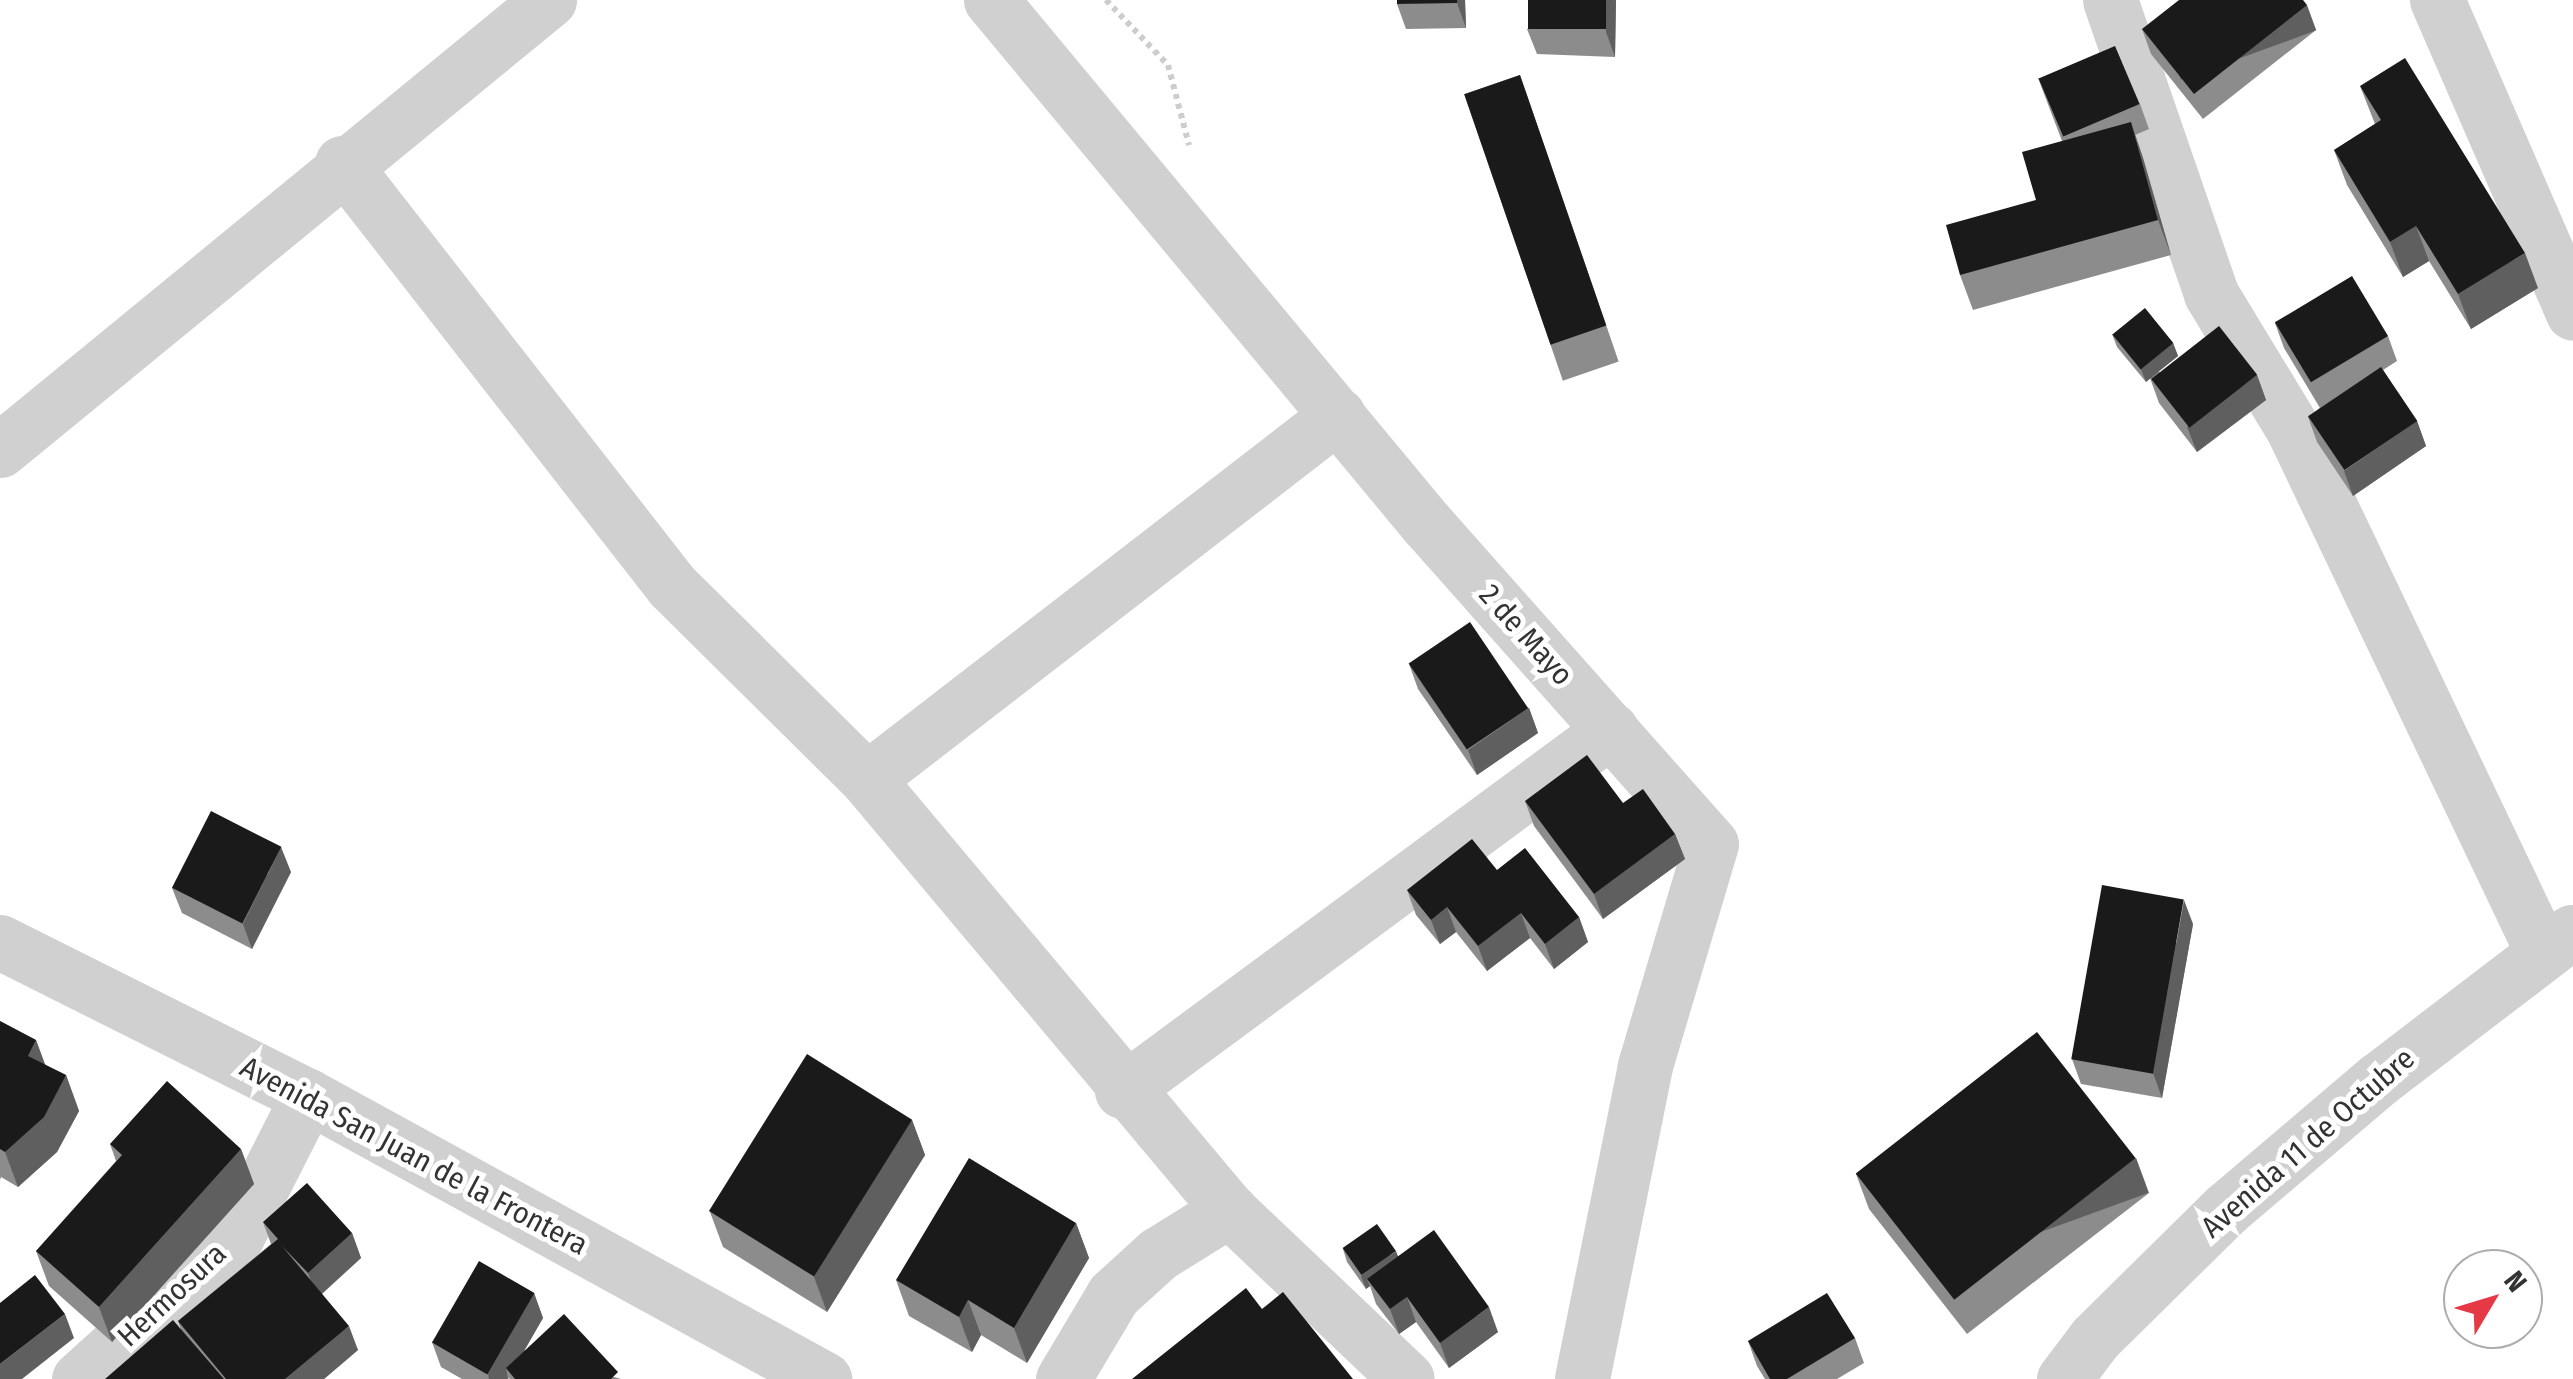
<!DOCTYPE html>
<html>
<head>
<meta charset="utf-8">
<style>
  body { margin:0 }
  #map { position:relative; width:2573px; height:1379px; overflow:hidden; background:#fff; font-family:"Fira Sans Condensed",sans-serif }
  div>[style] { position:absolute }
  .path>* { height:6px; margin-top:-3px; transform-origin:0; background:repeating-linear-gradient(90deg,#cdcdcd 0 5px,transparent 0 10px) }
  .minor>* { height:55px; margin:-27.5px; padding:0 27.5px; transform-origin:27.5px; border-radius:27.5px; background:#d0d0d0 }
  .wall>* { inset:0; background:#8c8c8c; transform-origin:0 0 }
  .shaded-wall>* { inset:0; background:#5f5f5f; transform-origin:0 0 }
  .building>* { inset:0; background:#1a1a1a; transform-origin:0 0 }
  span { translate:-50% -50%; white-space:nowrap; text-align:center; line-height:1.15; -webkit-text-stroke:10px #fff; paint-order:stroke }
  .street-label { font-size:30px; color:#333 }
  .north { position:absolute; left:2443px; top:1249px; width:100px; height:100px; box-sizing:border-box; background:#fff; border:2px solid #adadad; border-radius:50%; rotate:52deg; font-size:28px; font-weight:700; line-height:40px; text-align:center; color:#333 }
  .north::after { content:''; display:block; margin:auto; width:35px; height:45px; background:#e63946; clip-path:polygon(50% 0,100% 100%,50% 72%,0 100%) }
</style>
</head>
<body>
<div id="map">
  <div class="path">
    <i style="left:1106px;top:0;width:90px;rotate:46.4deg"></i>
    <i style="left:1168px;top:65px;width:83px;rotate:75.3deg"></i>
  </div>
  <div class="minor">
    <i style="left:991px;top:0;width:680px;rotate:50.25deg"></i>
    <i style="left:1426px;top:523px;width:429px;rotate:48.4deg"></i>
    <i style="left:1711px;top:844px;width:232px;rotate:106.6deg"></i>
    <i style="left:1645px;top:1066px;width:319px;rotate:101.4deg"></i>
    <i style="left:2110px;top:0;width:311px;rotate:71deg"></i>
    <i style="left:2211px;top:294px;width:158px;rotate:58.7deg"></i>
    <i style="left:2293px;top:429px;width:578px;rotate:64.5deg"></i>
    <i style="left:2437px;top:0;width:341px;rotate:66.5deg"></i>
    <i style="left:342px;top:163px;width:536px;rotate:52.04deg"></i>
    <i style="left:672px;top:586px;width:274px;rotate:44.7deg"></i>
    <i style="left:1338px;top:415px;width:595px;rotate:142.3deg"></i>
    <i style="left:867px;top:779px;width:563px;rotate:49.97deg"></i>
    <i style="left:1229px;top:1210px;width:245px;rotate:43.5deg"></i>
    <i style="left:0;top:450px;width:710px;rotate:-39.34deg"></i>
    <i style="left:0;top:942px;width:344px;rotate:26.6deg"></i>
    <i style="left:308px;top:1096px;width:589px;rotate:28.74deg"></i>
    <i style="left:1122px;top:1091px;width:608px;rotate:-36.44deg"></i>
    <i style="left:79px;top:1379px;width:213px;rotate:-42.1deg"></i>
    <i style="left:237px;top:1236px;width:157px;rotate:-63.1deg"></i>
    <i style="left:1063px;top:1379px;width:98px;rotate:-59.2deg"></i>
    <i style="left:1113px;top:1295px;width:61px;rotate:-42.3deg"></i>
    <i style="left:1158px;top:1254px;width:84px;rotate:-31.8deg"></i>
    <i style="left:2064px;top:1379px;width:51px;rotate:-52.9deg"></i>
    <i style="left:2095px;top:1338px;width:184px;rotate:-44.6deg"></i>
    <i style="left:2226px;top:1209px;width:201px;rotate:-40.4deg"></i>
    <i style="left:2379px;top:1079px;width:242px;rotate:-37.4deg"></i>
  </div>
  <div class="wall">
    <i style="clip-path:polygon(1465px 0,1466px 28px,1406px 29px,1397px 4px)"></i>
    <i style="clip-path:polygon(1616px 0,1615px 57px,1537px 54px,1527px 29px)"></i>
    <i style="clip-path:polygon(2142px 29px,2316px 30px,2203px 119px,2151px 54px)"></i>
    <i style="left:1520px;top:75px;width:303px;height:59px;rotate:71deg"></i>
    <i style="clip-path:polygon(2038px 78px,2140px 104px,2149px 129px,2135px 135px,2143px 158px,2171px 255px,1973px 310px,1960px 275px,2036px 200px,2062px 141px)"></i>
    <i style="clip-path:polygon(2360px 86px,2538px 288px,2471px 329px,2429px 261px,2403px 277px,2347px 185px,2334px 150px,2375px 124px)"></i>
    <i style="clip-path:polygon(2275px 323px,2388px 336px,2397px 361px,2383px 370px,2417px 421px,2426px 446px,2353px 496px,2317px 442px,2308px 417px,2320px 408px,2284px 348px)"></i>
    <i style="clip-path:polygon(2112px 334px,2173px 343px,2178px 356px,2157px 372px,2257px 375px,2266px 400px,2197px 452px,2159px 403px,2150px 378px,2146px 382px,2117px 347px)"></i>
    <i style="clip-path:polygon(1409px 664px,1529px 708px,1538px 733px,1477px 775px,1418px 689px)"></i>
    <i style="clip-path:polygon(1525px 801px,1623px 803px,1675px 834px,1685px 859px,1603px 919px,1534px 826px)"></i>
    <i style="clip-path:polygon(1497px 870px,1579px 917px,1588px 942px,1554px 969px,1530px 938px,1487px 971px,1456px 932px,1440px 944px,1416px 915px,1407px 890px)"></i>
    <i style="clip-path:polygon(291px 872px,252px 949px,182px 913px,172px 888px)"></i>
    <i style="clip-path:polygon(2193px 924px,2162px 1098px,2081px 1084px,2072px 1059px)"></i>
    <i style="clip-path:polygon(0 1021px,36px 1040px,45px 1065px,66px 1075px,79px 1111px,57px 1152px,18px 1187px,1px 1177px,0 1180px)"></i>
    <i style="clip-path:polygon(912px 1120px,925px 1155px,827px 1312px,723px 1247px,710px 1212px)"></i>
    <i style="clip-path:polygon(110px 1144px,241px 1149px,254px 1184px,112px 1342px,49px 1286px,36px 1251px,116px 1161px)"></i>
    <i style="clip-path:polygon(2136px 1158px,2149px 1193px,1967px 1334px,1869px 1209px,1856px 1174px)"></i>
    <i style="clip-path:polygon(263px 1222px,352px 1233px,361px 1258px,322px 1294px,358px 1350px,324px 1379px,105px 1379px,181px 1330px,178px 1321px,271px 1244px)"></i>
    <i style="clip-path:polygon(1076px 1223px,1089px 1258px,1027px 1363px,981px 1335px,972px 1352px,909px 1316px,896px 1280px)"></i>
    <i style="clip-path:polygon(1343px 1249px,1398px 1256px,1498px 1332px,1449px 1368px,1416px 1322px,1399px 1334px,1376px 1304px,1370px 1286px,1366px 1289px,1347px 1262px)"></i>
    <i style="clip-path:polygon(534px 1293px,543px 1318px,524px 1350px,621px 1379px,510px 1379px,509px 1378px,508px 1379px,462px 1379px,441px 1367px,432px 1342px)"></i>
    <i style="clip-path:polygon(1855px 1338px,1864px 1363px,1837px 1379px,1765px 1379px,1757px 1366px,1748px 1341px)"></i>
  </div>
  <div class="shaded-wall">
    <i style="clip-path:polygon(1457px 0,1465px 0,1466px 28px,1457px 3px)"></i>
    <i style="clip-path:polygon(1606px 0,1616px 0,1615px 57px,1606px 32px)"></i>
    <i style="left:2307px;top:5px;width:27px;height:144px;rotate:70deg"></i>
    <i style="clip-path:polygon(2131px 122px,2143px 158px,2171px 255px,2158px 220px)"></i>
    <i style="clip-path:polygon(2416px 226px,2429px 261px,2403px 277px,2390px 242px)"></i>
    <i style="clip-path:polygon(2525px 253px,2538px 288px,2471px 329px,2458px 294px)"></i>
    <i style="clip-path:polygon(2173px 343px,2178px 356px,2146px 382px,2141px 369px)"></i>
    <i style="clip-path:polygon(2257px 375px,2266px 400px,2197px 452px,2187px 427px)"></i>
    <i style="clip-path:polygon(2417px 421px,2426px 446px,2353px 496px,2344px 471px)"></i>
    <i style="clip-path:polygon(1529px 708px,1538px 733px,1477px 775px,1468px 750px)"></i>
    <i style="clip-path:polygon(1675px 834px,1685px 859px,1603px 919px,1594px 894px)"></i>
    <i style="clip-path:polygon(281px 847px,291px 872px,252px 949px,243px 924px)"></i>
    <i style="clip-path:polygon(2184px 900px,2193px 924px,2162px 1098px,2153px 1073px)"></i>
    <i style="clip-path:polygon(1447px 907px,1456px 932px,1440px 944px,1431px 920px)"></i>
    <i style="clip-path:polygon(1521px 913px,1530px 938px,1487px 971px,1478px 946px)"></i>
    <i style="clip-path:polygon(1579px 917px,1588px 942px,1554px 969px,1545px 944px)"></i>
    <i style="clip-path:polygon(36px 1040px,49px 1075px,28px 1056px)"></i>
    <i style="clip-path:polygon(66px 1075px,79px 1111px,57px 1152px,18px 1187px,5px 1152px)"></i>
    <i style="clip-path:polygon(912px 1120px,925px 1155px,827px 1312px,814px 1277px)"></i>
    <i style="clip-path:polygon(241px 1149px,254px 1184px,112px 1342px,99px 1307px)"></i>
    <i style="left:2136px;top:1158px;width:37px;height:230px;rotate:70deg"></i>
    <i style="clip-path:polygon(1076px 1223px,1089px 1258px,1027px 1363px,1014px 1328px)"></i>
    <i style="clip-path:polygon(352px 1233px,361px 1258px,317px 1298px,308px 1273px)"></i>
    <i style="clip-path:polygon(1396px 1251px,1401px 1264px,1367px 1279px,1370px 1286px,1366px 1289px,1361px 1276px)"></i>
    <i style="clip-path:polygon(534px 1293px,543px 1318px,511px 1374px,506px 1368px,508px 1379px,489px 1379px,488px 1374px)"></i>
    <i style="clip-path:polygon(1407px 1297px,1416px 1322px,1399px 1334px,1390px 1309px)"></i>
    <i style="clip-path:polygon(968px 1300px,981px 1335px,972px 1352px,959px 1317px)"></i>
    <i style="clip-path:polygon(1489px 1307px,1498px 1332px,1449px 1368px,1440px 1343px)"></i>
    <i style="clip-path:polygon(65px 1314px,74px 1338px,22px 1379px,0 1379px,0 1364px)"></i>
    <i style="clip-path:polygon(349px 1326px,358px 1350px,324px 1379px,285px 1379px)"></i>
  </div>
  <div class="building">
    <i style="clip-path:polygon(1397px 0,1457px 0,1457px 3px,1397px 4px)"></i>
    <i style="left:1528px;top:0;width:78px;height:29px"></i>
    <i style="clip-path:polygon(2179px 0,2303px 0,2307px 5px,2194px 94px,2142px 29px)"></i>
    <i style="left:2115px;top:46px;width:63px;height:83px;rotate:67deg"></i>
    <i style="clip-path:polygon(2405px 58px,2525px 253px,2458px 294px,2416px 226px,2390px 242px,2334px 150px,2381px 120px,2360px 86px)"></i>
    <i style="left:1520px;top:75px;width:265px;height:59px;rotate:71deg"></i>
    <i style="clip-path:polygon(2131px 122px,2158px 220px,1960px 275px,1946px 225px,2036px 200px,2022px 152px)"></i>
    <i style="left:2352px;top:276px;width:70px;height:90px;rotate:59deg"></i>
    <i style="left:2145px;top:308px;width:45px;height:42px;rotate:51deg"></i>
    <i style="left:2219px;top:326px;width:62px;height:86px;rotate:52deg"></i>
    <i style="left:2381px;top:367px;width:65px;height:88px;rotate:56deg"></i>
    <i style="left:1470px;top:622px;width:104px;height:74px;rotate:56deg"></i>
    <i style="clip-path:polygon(1587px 755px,1623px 803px,1643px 789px,1675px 834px,1594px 894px,1525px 801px)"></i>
    <i style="left:211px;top:811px;width:79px;height:86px;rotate:27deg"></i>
    <i style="clip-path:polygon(1472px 839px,1497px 870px,1525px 848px,1579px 917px,1545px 944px,1521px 913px,1478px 946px,1447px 907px,1431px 920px,1407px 890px)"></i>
    <i style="left:2102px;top:885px;width:83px;height:177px;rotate:10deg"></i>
    <i style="clip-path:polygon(0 1021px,36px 1040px,28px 1056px,66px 1075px,44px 1117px,5px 1152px,0 1149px)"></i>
    <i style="left:2037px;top:1032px;width:160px;height:230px;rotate:52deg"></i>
    <i style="left:807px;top:1054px;width:124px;height:185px;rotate:32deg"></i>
    <i style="clip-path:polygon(167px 1081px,241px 1149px,99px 1307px,36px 1251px,122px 1155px,110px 1144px)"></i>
    <i style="clip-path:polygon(969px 1158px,1076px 1223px,1014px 1328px,968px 1300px,959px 1317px,896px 1280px)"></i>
    <i style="clip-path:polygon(307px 1183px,352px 1233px,308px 1273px,282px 1246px,349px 1326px,285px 1379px,226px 1379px,178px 1321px,278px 1239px,263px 1222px)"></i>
    <i style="left:1377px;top:1224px;width:33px;height:42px;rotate:55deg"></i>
    <i style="clip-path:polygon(1434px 1230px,1489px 1307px,1440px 1343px,1407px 1297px,1390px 1309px,1367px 1279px)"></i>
    <i style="left:479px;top:1261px;width:64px;height:94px;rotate:30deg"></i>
    <i style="clip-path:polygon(35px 1275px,65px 1314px,0 1364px,0 1303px)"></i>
    <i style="clip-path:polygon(1246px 1288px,1262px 1309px,1283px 1292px,1353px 1379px,1132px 1379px)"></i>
    <i style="clip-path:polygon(1827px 1293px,1855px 1338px,1787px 1379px,1770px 1379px,1748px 1341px)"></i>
    <i style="clip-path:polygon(564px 1314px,618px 1372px,611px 1379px,515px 1379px,506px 1368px)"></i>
    <i style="clip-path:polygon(173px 1320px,224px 1379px,105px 1379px)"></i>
  </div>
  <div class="street-label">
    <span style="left:1526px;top:635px;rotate:48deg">2 de Mayo</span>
    <span style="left:2308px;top:1143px;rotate:-41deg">Avenida 11 de Octubre</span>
    <span style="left:414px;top:1156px;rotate:28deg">Avenida San Juan de la Frontera</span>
    <span style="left:172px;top:1295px;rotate:-43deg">Hermosura</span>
  </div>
  <div class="north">N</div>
</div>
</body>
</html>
